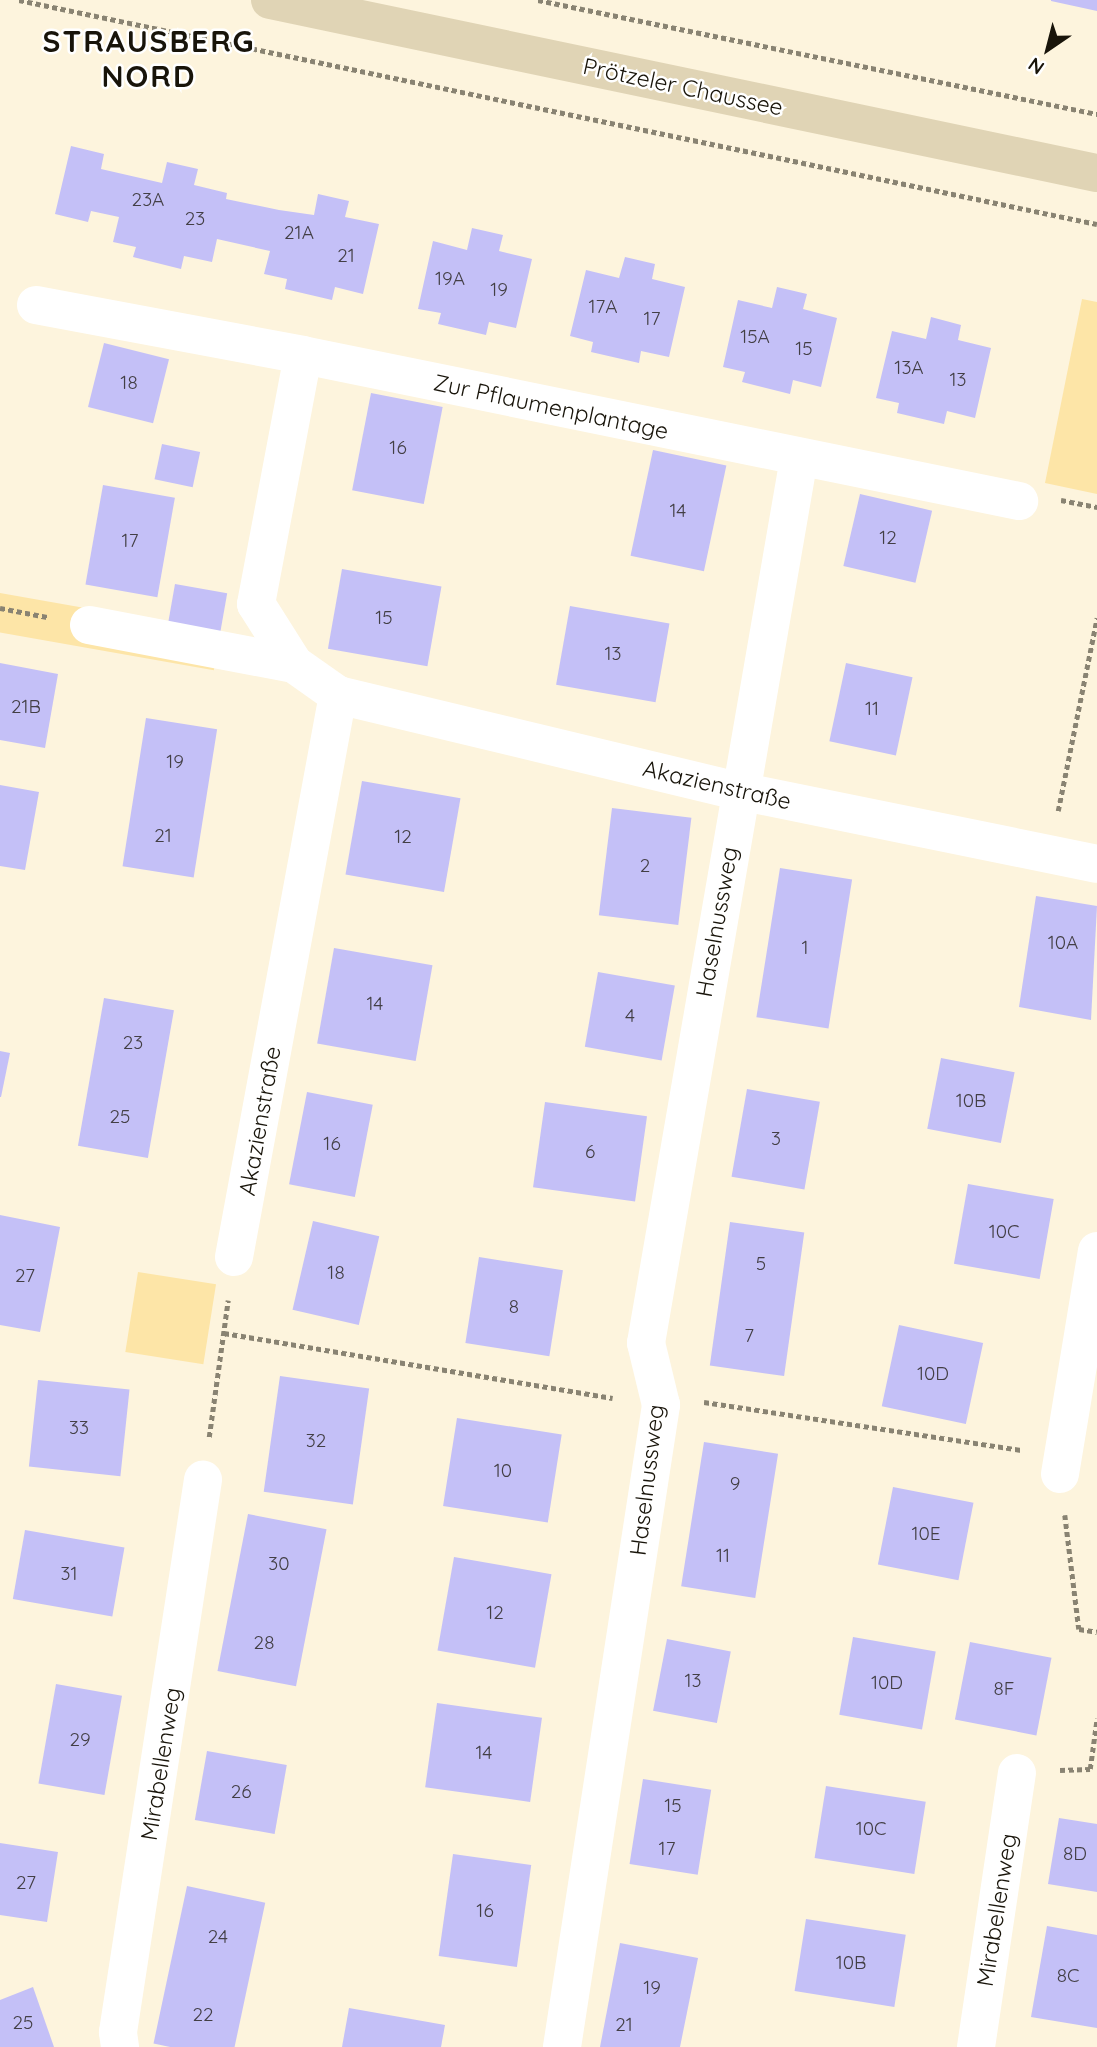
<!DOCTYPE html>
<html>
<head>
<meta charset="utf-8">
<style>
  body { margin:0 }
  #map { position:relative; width:1097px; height:2047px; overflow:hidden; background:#fdf4dd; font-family:Quicksand,sans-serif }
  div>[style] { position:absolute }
  .green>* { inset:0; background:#fde5a7; transform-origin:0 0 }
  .building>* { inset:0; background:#c4c0f7; transform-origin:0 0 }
  .path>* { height:4.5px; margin-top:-2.25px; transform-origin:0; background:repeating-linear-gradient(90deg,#898372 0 5px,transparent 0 8.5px) }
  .street>* { height:38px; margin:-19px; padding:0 19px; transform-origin:19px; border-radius:19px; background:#fff }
  .secondary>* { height:38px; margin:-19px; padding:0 19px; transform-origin:19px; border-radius:19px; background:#e0d4b5 }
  span { translate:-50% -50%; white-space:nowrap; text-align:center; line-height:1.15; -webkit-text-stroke:5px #fff; paint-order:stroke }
  .number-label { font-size:19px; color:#433f45 }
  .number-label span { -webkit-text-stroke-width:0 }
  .street-label { font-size:23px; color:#18140a }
  .district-label { font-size:30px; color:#18140a; font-weight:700; letter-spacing:2px }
  .north { position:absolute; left:1013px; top:14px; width:70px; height:70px; -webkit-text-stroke:5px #fff; paint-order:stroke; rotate:215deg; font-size:19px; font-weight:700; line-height:28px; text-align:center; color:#18140a }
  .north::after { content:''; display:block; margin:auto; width:24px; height:32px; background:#18140a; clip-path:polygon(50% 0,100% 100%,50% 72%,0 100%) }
</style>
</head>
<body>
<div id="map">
  <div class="green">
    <i style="clip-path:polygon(1082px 299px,1097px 302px,1097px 494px,1045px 483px)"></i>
    <i style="left:0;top:593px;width:224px;height:39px;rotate:10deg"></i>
    <i style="left:138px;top:1272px;width:79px;height:81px;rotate:9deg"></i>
  </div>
  <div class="building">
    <i style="clip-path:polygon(1051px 0,1097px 0,1097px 11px,1051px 1px)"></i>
    <i style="clip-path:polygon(71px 146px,104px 154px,101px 169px,162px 183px,167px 162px,198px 169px,194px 185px,227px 193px,226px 199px,279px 210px,314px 215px,318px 194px,349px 201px,345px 217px,379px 224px,363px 294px,335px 287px,332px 300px,285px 289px,287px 279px,264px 274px,270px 251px,217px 239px,212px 262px,184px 256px,181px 269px,133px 257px,136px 247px,113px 242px,119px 217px,91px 211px,88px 222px,55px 214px)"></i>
    <i style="clip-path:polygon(472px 228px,503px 235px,499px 251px,532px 259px,516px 328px,489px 322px,486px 335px,438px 324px,441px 313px,418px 309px,433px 241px,467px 250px)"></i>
    <i style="clip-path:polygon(625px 257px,655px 264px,652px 279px,685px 287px,669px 357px,641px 351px,639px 363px,591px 352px,593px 342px,570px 336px,586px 270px,619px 278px)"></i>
    <i style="clip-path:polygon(777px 287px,807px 294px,803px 309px,837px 318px,821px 387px,793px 380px,790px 394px,742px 382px,745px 372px,723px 367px,738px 300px,772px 308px)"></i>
    <i style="clip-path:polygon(931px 317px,961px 325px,958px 340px,991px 348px,975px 418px,947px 411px,944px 424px,897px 413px,899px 403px,876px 398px,892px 331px,926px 339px)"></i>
    <i style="left:104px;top:343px;width:67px;height:66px;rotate:14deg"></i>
    <i style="left:371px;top:393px;width:73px;height:99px;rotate:11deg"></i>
    <i style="left:162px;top:444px;width:39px;height:36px;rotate:12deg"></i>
    <i style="left:653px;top:450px;width:75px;height:108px;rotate:12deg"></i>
    <i style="left:103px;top:485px;width:73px;height:101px;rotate:10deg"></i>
    <i style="left:860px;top:494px;width:74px;height:74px;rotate:13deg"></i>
    <i style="left:342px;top:569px;width:101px;height:81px;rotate:10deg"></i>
    <i style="left:175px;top:584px;width:53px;height:40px;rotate:10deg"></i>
    <i style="left:570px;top:606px;width:101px;height:80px;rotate:10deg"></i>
    <i style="clip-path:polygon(0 663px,58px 674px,45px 748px,0 740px)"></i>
    <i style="left:846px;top:663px;width:68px;height:80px;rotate:12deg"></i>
    <i style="left:146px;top:718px;width:72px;height:150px;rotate:9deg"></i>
    <i style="left:362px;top:781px;width:100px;height:95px;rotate:10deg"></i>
    <i style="clip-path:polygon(0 785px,39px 792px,25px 870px,0 866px)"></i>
    <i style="left:612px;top:808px;width:80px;height:108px;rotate:7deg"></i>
    <i style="left:780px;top:868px;width:73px;height:151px;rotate:9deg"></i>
    <i style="clip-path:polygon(1036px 896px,1097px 906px,1091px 1020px,1019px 1007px)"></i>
    <i style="left:334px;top:948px;width:100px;height:97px;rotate:10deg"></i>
    <i style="left:598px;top:972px;width:78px;height:76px;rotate:10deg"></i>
    <i style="left:104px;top:998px;width:71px;height:150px;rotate:10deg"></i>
    <i style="clip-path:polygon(0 1051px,10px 1053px,1px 1097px,0 1097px)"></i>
    <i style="left:941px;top:1058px;width:75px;height:72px;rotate:11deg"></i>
    <i style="left:747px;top:1089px;width:74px;height:89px;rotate:10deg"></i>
    <i style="left:307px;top:1092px;width:67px;height:94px;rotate:11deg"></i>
    <i style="left:545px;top:1102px;width:103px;height:86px;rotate:8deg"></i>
    <i style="left:968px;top:1184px;width:87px;height:81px;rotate:10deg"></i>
    <i style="clip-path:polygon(0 1215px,60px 1227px,40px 1332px,0 1325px)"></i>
    <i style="left:313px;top:1221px;width:68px;height:91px;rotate:13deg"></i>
    <i style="left:730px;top:1222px;width:75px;height:145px;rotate:8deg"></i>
    <i style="left:479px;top:1257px;width:85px;height:87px;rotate:9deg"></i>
    <i style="left:899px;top:1325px;width:86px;height:83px;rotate:12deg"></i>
    <i style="left:280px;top:1376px;width:90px;height:117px;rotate:8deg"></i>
    <i style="left:38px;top:1380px;width:92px;height:87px;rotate:6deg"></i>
    <i style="left:457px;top:1418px;width:106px;height:89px;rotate:9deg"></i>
    <i style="left:704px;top:1442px;width:75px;height:146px;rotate:9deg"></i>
    <i style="left:893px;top:1487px;width:82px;height:79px;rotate:11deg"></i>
    <i style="left:248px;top:1514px;width:80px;height:160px;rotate:11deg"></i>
    <i style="left:25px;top:1530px;width:101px;height:70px;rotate:10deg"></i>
    <i style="left:454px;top:1557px;width:99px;height:95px;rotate:10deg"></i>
    <i style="left:853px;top:1637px;width:84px;height:79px;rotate:10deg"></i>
    <i style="left:667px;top:1639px;width:65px;height:73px;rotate:11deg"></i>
    <i style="left:970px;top:1642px;width:83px;height:79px;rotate:11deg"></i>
    <i style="left:56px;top:1684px;width:67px;height:101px;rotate:10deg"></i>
    <i style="left:437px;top:1703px;width:106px;height:85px;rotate:8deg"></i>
    <i style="left:207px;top:1751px;width:81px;height:70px;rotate:10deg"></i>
    <i style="left:643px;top:1779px;width:69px;height:86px;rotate:9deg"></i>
    <i style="left:826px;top:1786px;width:101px;height:73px;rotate:9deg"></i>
    <i style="clip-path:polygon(1059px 1818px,1097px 1824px,1097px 1892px,1048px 1884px)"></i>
    <i style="clip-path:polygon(0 1843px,58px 1852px,47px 1922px,0 1915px)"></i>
    <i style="left:453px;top:1854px;width:79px;height:103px;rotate:8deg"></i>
    <i style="left:187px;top:1886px;width:80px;height:161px;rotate:12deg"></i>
    <i style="left:806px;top:1919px;width:101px;height:73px;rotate:9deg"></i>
    <i style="clip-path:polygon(1047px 1926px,1097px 1935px,1097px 2028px,1031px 2017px)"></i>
    <i style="clip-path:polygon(620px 1943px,698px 1958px,680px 2047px,600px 2047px)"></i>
    <i style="clip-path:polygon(33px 1987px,54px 2047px,0 2047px,0 2000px)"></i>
    <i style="clip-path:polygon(349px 2008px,445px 2025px,441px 2047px,342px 2047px)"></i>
  </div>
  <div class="path">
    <i style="left:19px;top:0;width:1101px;rotate:11.74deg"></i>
    <i style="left:538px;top:0;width:571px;rotate:11.53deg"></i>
    <i style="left:1061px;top:500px;width:37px;rotate:11deg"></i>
    <i style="left:0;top:608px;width:48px;rotate:10.8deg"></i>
    <i style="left:1058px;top:811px;width:197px;rotate:-78.6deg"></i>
    <i style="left:224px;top:1333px;width:394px;rotate:9.5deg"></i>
    <i style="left:704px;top:1402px;width:321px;rotate:8.6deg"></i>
    <i style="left:209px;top:1437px;width:138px;rotate:-82.1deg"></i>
    <i style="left:1065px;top:1515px;width:115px;rotate:83deg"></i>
    <i style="left:1079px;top:1629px;width:18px;rotate:9deg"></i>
    <i style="left:1060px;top:1770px;width:30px;rotate:-2deg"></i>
    <i style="left:1090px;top:1769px;width:51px;rotate:-82.2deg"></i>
  </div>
  <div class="street">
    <i style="left:36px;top:305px;width:272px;rotate:10.6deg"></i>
    <i style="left:89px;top:625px;width:209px;rotate:10.8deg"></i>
    <i style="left:294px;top:664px;width:54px;rotate:35.2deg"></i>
    <i style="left:338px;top:695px;width:412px;rotate:13.5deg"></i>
    <i style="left:739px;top:791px;width:365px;rotate:11.5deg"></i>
    <i style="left:294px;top:664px;width:71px;rotate:-122.3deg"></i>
    <i style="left:256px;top:604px;width:253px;rotate:-79.3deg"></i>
    <i style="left:303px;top:355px;width:731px;rotate:11.53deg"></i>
    <i style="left:234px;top:1257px;width:572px;rotate:-79.52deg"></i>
    <i style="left:1060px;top:1474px;width:226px;rotate:-80.6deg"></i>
    <i style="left:120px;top:2047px;width:15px;rotate:-98deg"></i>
    <i style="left:118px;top:2032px;width:559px;rotate:-81.25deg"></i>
    <i style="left:562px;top:2047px;width:650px;rotate:-81.23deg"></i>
    <i style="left:661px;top:1405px;width:64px;rotate:-103.6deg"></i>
    <i style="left:646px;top:1343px;width:898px;rotate:-80.19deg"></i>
    <i style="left:976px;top:2047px;width:277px;rotate:-81.5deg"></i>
  </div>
  <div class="secondary">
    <i style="left:270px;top:0;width:845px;rotate:11.82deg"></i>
  </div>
  <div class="number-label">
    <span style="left:148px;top:200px">23A</span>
    <span style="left:195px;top:219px">23</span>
    <span style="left:299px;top:233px">21A</span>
    <span style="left:346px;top:256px">21</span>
    <span style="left:450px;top:279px">19A</span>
    <span style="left:499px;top:290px">19</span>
    <span style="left:603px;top:307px">17A</span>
    <span style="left:652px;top:319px">17</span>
    <span style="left:755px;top:337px">15A</span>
    <span style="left:804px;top:349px">15</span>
    <span style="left:909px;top:368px">13A</span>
    <span style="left:958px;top:380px">13</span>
    <span style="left:129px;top:383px">18</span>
    <span style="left:398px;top:448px">16</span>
    <span style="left:678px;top:511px">14</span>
    <span style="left:888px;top:538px">12</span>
    <span style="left:130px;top:541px">17</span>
    <span style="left:384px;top:618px">15</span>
    <span style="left:613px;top:654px">13</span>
    <span style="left:26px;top:707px">21B</span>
    <span style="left:872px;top:709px">11</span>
    <span style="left:175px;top:762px">19</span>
    <span style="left:163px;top:836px">21</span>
    <span style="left:403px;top:837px">12</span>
    <span style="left:645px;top:866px">2</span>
    <span style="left:1063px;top:943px">10A</span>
    <span style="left:805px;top:948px">1</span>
    <span style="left:375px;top:1004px">14</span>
    <span style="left:630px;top:1016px">4</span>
    <span style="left:133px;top:1043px">23</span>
    <span style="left:971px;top:1101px">10B</span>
    <span style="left:120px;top:1117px">25</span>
    <span style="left:776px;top:1139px">3</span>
    <span style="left:332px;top:1144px">16</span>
    <span style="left:590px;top:1152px">6</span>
    <span style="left:1004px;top:1232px">10C</span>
    <span style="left:761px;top:1264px">5</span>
    <span style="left:336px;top:1273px">18</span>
    <span style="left:25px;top:1276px">27</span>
    <span style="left:514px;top:1307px">8</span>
    <span style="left:749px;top:1336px">7</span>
    <span style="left:933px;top:1374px">10D</span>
    <span style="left:79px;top:1428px">33</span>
    <span style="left:316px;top:1441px">32</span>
    <span style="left:503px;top:1471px">10</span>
    <span style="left:735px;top:1484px">9</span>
    <span style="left:926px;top:1534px">10E</span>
    <span style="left:723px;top:1556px">11</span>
    <span style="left:279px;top:1564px">30</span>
    <span style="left:69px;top:1574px">31</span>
    <span style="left:495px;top:1613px">12</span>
    <span style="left:264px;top:1643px">28</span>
    <span style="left:693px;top:1681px">13</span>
    <span style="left:887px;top:1683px">10D</span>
    <span style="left:1004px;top:1689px">8F</span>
    <span style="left:80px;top:1740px">29</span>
    <span style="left:484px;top:1753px">14</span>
    <span style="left:241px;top:1792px">26</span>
    <span style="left:673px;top:1806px">15</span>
    <span style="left:871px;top:1829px">10C</span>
    <span style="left:667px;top:1849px">17</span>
    <span style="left:1075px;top:1854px">8D</span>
    <span style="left:26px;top:1883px">27</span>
    <span style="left:485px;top:1911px">16</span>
    <span style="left:218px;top:1937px">24</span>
    <span style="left:851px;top:1963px">10B</span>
    <span style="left:1068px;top:1976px">8C</span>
    <span style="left:652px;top:1988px">19</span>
    <span style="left:203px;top:2015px">22</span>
    <span style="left:23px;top:2023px">25</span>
    <span style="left:624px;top:2025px">21</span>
  </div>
  <div class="street-label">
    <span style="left:683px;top:87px;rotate:12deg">Prötzeler Chaussee</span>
    <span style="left:551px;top:407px;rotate:12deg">Zur Pflaumenplantage</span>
    <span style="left:717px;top:785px;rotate:13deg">Akazienstraße</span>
    <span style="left:717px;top:922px;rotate:-80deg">Haselnussweg</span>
    <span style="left:260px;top:1121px;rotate:-80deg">Akazienstraße</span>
    <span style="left:647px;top:1480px;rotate:-83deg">Haselnussweg</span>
    <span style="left:161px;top:1764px;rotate:-81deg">Mirabellenweg</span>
    <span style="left:997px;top:1910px;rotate:-81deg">Mirabellenweg</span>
  </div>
  <div class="district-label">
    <span style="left:149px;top:58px">STRAUSBERG<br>NORD</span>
  </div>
  <div class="north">N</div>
</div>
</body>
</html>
